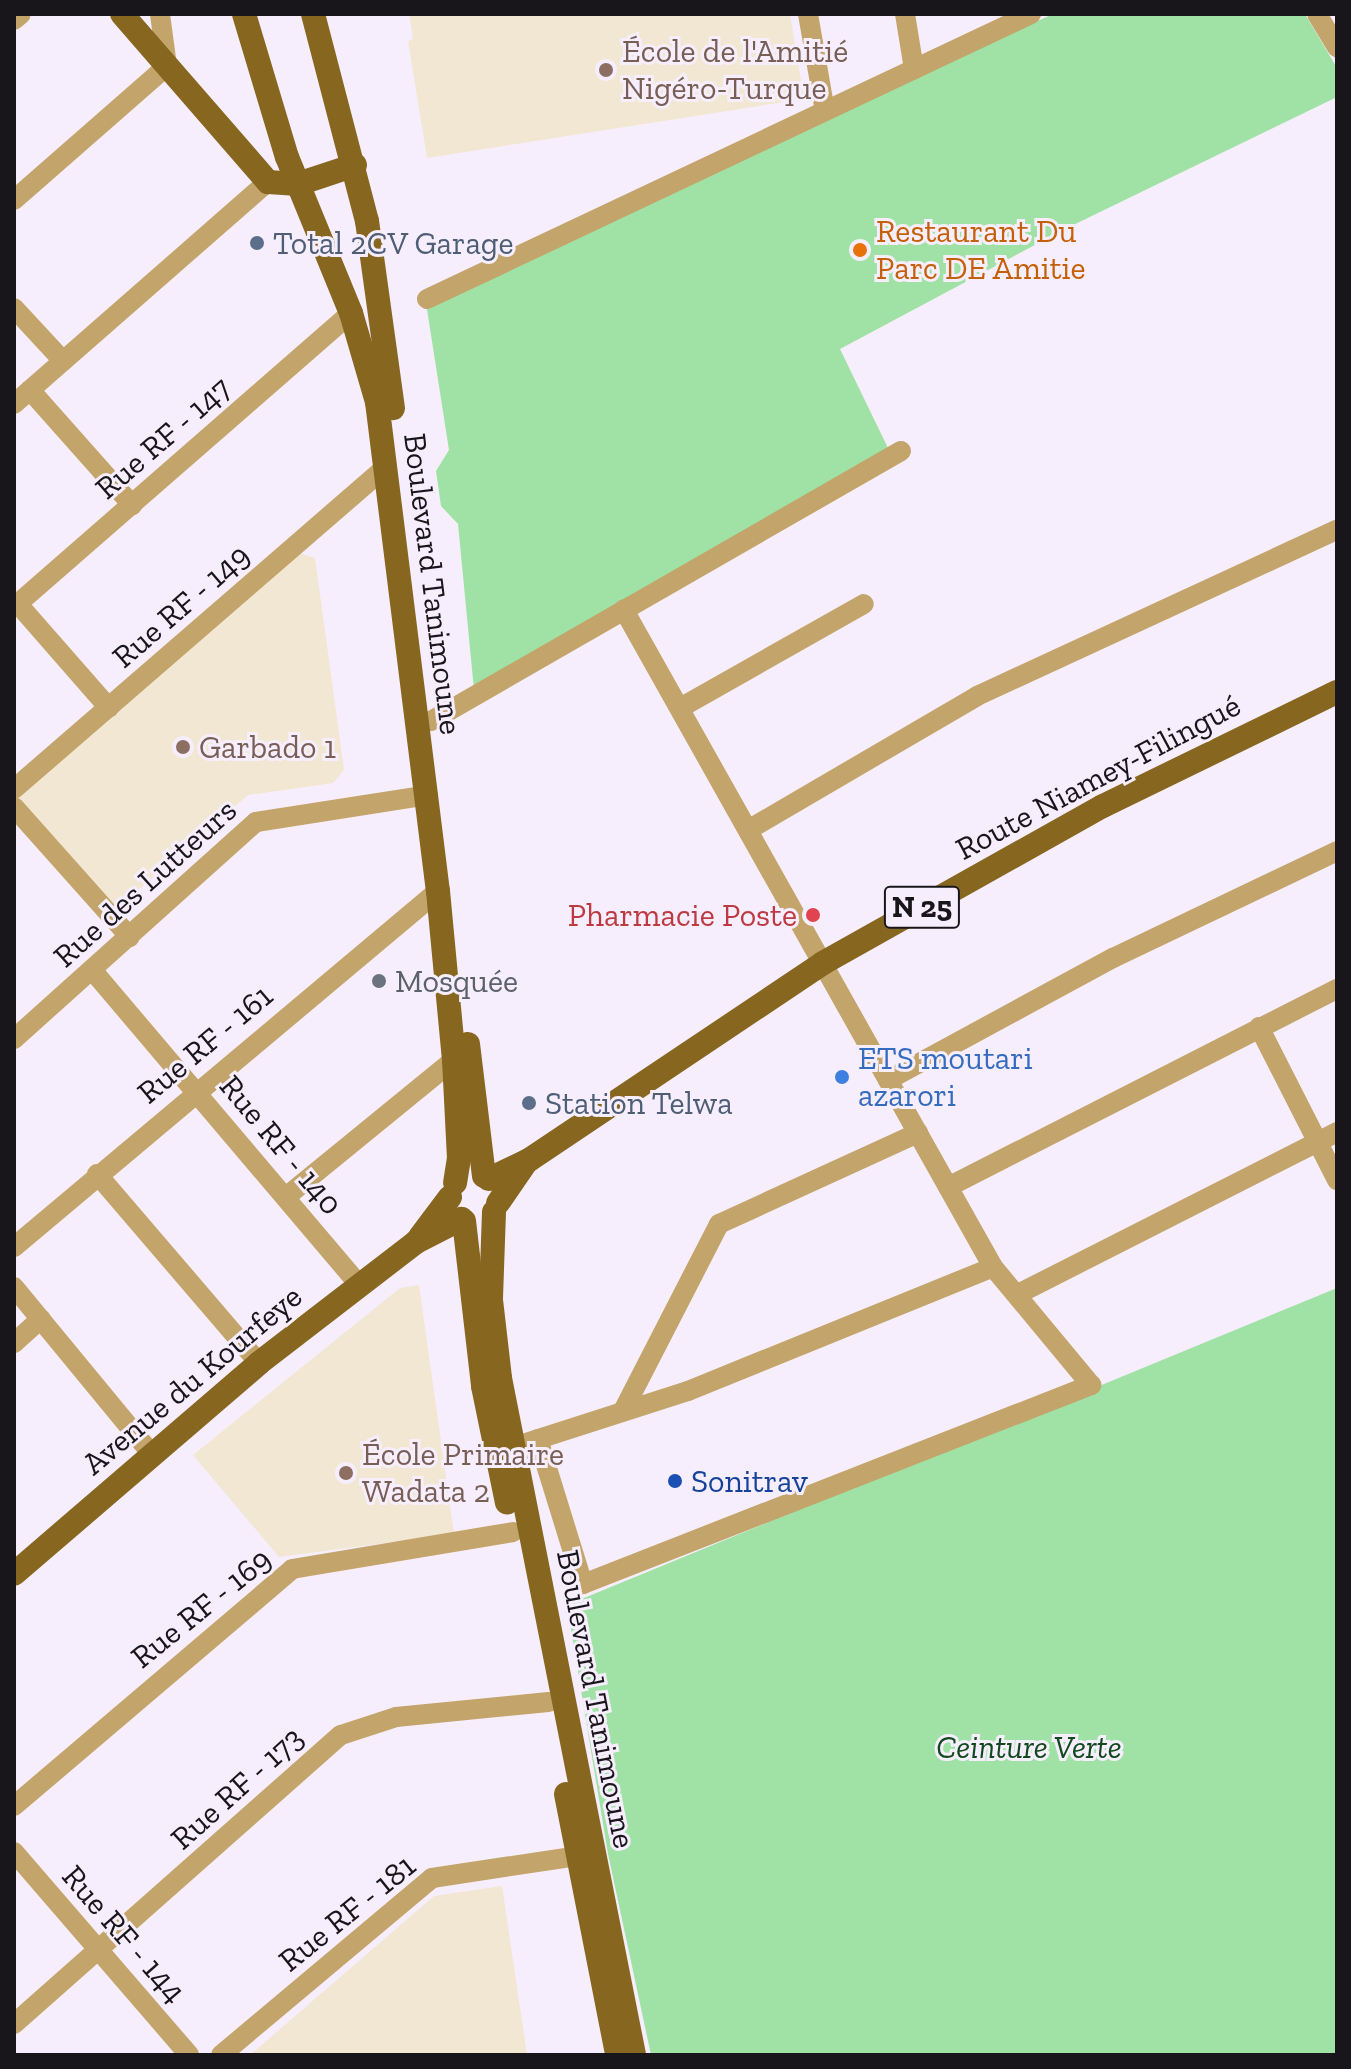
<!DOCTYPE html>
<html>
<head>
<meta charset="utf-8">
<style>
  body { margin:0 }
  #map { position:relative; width:1351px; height:2069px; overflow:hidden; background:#f7eefd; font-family:"Zilla Slab",serif }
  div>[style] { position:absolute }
  .education>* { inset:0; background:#f1e7d2 }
  .green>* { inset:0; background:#a0e2a5 }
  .minor>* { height:20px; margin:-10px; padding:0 10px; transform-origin:10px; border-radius:10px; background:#c3a46a }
  .major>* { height:24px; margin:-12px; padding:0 12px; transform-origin:12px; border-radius:12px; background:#876720 }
  .dots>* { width:22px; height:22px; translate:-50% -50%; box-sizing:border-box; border:4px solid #f7eefd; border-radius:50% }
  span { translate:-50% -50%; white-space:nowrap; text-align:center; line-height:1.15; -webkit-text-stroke:6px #f7eefd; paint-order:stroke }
  .shield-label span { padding:2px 6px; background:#f7eefd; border:2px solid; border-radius:6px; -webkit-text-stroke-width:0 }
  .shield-label { font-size:30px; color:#19161b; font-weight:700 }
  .education-label { font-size:32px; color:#785e54 }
  .left { translate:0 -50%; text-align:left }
  .food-label { font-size:32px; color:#c56008 }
  .service-label { font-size:32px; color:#4e5e75 }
  .street-label { font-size:32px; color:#19161b }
  .health-label { font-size:32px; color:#be3a42 }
  .right { translate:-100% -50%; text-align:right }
  .worship-label { font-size:32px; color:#5b616d }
  .shop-label { font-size:32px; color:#366cbe }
  .transit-label { font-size:32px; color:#164399 }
  .park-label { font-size:32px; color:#11491c; font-style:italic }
  .frame { position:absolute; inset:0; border:16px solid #19161b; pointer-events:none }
</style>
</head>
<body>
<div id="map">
  <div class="education">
    <i style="clip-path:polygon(409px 14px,790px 14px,804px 99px,427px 158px,408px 41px,413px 39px)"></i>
    <i style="clip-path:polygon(295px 552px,315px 558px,344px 770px,333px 783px,248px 795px,114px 911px,14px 799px)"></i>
    <i style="clip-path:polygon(419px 1285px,454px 1534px,279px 1557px,193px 1455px,400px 1288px)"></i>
    <i style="clip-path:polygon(502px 1886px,527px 2055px,250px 2055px,434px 1896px)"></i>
  </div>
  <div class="green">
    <i style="clip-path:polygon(1053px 14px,1305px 14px,1337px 68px,1337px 97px,1063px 230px,840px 349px,888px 448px,474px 690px,458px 524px,441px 506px,436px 471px,449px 450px,426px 303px)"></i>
    <i style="clip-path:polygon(1337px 1288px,1337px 2055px,651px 2055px,608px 1854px,567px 1605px)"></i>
  </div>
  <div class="minor">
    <i style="left:808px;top:14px;width:98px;rotate:80.1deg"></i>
    <i style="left:905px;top:14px;width:56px;rotate:80.7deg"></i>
    <i style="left:1317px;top:14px;width:39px;rotate:59deg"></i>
    <i style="left:14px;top:20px;width:9px;rotate:-41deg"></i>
    <i style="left:14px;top:200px;width:203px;rotate:-41.2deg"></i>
    <i style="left:167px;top:66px;width:52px;rotate:-97.7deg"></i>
    <i style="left:427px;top:299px;width:668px;rotate:-25.26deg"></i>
    <i style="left:14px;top:308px;width:72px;rotate:47.2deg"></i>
    <i style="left:30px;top:390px;width:154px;rotate:48.4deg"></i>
    <i style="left:14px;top:404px;width:337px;rotate:-41.2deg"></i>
    <i style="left:18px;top:604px;width:138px;rotate:48.8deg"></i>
    <i style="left:14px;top:607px;width:447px;rotate:-41.1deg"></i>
    <i style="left:680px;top:708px;width:211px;rotate:-29.5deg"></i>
    <i style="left:431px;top:721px;width:542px;rotate:-29.88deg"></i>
    <i style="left:14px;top:789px;width:492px;rotate:-40.9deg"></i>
    <i style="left:14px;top:807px;width:174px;rotate:48.3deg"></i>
    <i style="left:748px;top:830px;width:265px;rotate:-30.3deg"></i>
    <i style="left:977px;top:696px;width:396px;rotate:-24.8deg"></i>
    <i style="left:93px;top:971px;width:412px;rotate:49.7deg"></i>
    <i style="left:1259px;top:1027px;width:172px;rotate:63deg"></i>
    <i style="left:14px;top:1039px;width:325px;rotate:-41.9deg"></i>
    <i style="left:256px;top:822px;width:174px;rotate:-8.9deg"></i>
    <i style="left:888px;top:1080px;width:256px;rotate:-28.5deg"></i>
    <i style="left:1113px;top:958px;width:248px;rotate:-25.5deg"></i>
    <i style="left:97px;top:1174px;width:249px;rotate:49.4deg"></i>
    <i style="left:948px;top:1187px;width:436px;rotate:-27deg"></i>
    <i style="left:287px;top:1196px;width:215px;rotate:-39.2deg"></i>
    <i style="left:14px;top:1247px;width:554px;rotate:-40.02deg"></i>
    <i style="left:14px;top:1287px;width:215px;rotate:50.5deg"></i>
    <i style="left:1018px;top:1294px;width:358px;rotate:-26.9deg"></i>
    <i style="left:14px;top:1343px;width:36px;rotate:-42deg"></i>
    <i style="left:624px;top:1409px;width:208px;rotate:-62.8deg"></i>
    <i style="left:719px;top:1224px;width:219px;rotate:-24.6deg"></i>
    <i style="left:538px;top:1439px;width:152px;rotate:72.8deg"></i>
    <i style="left:583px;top:1584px;width:546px;rotate:-21.39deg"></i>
    <i style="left:1091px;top:1385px;width:153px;rotate:-129.7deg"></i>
    <i style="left:993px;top:1267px;width:754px;rotate:-119.32deg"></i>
    <i style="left:526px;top:1443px;width:170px;rotate:-17.8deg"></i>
    <i style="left:688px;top:1391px;width:329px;rotate:-22.1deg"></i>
    <i style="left:14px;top:1806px;width:365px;rotate:-40.4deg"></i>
    <i style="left:292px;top:1569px;width:224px;rotate:-9.5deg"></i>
    <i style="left:14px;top:1852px;width:268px;rotate:49.2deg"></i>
    <i style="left:14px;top:2024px;width:436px;rotate:-41.5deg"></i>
    <i style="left:341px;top:1735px;width:58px;rotate:-18.1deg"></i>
    <i style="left:396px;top:1717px;width:153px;rotate:-5.6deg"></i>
    <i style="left:221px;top:2055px;width:275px;rotate:-40deg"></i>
    <i style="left:432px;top:1878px;width:147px;rotate:-8.6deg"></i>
  </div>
  <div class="major">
    <i style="left:122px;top:14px;width:223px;rotate:49deg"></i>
    <i style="left:268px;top:182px;width:30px;rotate:4deg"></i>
    <i style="left:298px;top:184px;width:60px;rotate:-18.4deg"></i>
    <i style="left:244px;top:14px;width:149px;rotate:73.3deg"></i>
    <i style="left:287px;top:157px;width:169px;rotate:67.7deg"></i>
    <i style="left:351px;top:313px;width:93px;rotate:73.7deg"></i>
    <i style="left:377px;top:402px;width:493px;rotate:82.9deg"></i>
    <i style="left:438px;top:891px;width:170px;rotate:84.6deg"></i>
    <i style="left:454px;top:1060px;width:98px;rotate:87.1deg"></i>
    <i style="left:459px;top:1158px;width:25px;rotate:99deg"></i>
    <i style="left:313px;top:14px;width:214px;rotate:75.4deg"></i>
    <i style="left:367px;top:221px;width:189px;rotate:82.1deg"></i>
    <i style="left:468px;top:1044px;width:133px;rotate:83.1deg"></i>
    <i style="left:489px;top:1179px;width:44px;rotate:-25.4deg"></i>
    <i style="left:529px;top:1160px;width:354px;rotate:-33.8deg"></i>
    <i style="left:823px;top:963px;width:321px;rotate:-29.3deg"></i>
    <i style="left:1103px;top:806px;width:260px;rotate:-26deg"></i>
    <i style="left:498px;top:1203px;width:51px;rotate:-55.4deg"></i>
    <i style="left:494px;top:1212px;width:88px;rotate:92deg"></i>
    <i style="left:491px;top:1300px;width:79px;rotate:83.4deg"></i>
    <i style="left:500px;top:1378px;width:690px;rotate:78.8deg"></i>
    <i style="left:464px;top:1221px;width:166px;rotate:83.4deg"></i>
    <i style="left:483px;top:1386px;width:119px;rotate:78.4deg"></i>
    <i style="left:420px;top:1237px;width:50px;rotate:-53.1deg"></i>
    <i style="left:14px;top:1574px;width:323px;rotate:-40.7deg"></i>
    <i style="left:259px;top:1363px;width:198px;rotate:-37.6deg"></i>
    <i style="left:416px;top:1242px;width:51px;rotate:-27.1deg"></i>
    <i style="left:566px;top:1794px;width:266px;rotate:78.9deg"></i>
  </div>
  <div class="dots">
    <i style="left:606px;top:70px;background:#8d6e63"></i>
    <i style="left:257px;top:243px;background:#5c6f8a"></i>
    <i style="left:860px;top:250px;background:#e8710a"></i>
    <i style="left:183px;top:747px;background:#8d6e63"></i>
    <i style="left:813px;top:915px;background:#e0444e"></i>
    <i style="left:379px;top:981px;background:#6b7280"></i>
    <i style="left:842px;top:1077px;background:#3f7fe0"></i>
    <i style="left:529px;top:1103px;background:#5c6f8a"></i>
    <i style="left:346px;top:1473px;background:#8d6e63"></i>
    <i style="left:675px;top:1481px;background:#1a4fb4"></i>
  </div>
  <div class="shield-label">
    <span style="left:922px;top:907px">N 25</span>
  </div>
  <div class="education-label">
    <span class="left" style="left:622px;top:70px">École de l'Amitié<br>Nigéro-Turque</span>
    <span class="left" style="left:199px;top:747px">Garbado 1</span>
    <span class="left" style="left:362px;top:1473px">École Primaire<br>Wadata 2</span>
  </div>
  <div class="food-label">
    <span class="left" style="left:876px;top:250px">Restaurant Du<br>Parc DE Amitie</span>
  </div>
  <div class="service-label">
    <span class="left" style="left:273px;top:243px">Total 2CV Garage</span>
    <span class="left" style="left:545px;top:1103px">Station Telwa</span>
  </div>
  <div class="street-label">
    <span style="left:163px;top:438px;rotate:-41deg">Rue RF - 147</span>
    <span style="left:433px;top:584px;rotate:83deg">Boulevard Tanimoune</span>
    <span style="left:181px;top:606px;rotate:-41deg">Rue RF - 149</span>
    <span style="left:1098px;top:777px;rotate:-28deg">Route Niamey-Filingué</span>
    <span style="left:145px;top:883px;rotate:-42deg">Rue des Lutteurs</span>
    <span style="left:205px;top:1044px;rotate:-40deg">Rue RF - 161</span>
    <span style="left:281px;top:1145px;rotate:50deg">Rue RF - 140</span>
    <span style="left:192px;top:1380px;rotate:-40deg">Avenue du Kourfeye</span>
    <span style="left:201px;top:1608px;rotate:-39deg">Rue RF - 169</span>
    <span style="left:596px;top:1699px;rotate:79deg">Boulevard Tanimoune</span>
    <span style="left:237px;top:1788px;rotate:-42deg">Rue RF - 173</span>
    <span style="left:347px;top:1913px;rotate:-39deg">Rue RF - 181</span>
    <span style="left:124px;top:1934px;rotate:49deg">Rue RF - 144</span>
  </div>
  <div class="health-label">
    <span class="right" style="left:797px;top:915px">Pharmacie Poste</span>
  </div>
  <div class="worship-label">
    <span class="left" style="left:395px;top:981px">Mosquée</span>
  </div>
  <div class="shop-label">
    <span class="left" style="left:858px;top:1077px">ETS moutari<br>azarori</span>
  </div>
  <div class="transit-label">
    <span class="left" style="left:691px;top:1481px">Sonitrav</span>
  </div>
  <div class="park-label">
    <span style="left:1029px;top:1747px">Ceinture Verte</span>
  </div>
  <div class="frame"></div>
</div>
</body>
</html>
